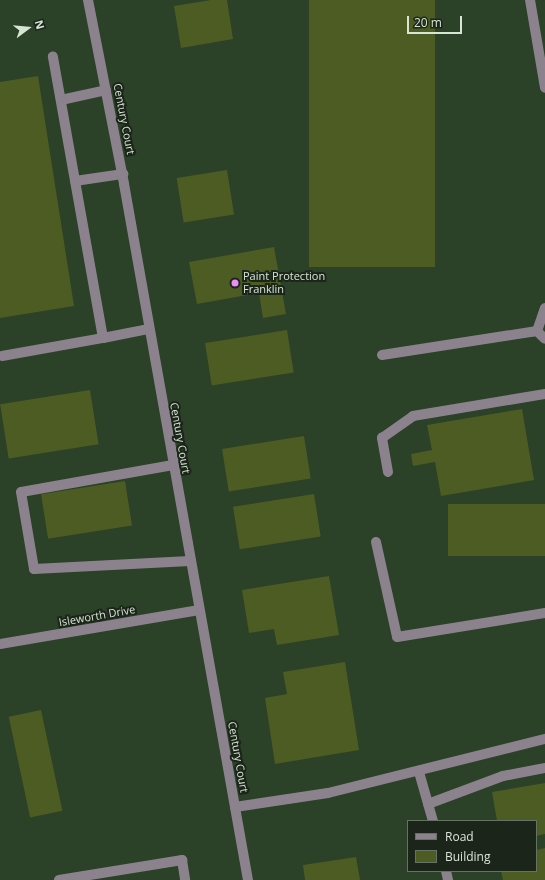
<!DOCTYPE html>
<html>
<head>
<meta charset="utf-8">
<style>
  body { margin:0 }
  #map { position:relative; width:545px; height:880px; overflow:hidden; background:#2b4128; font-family:"Open Sans",sans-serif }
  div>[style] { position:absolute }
  .building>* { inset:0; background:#4d5c22; transform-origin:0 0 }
  .minor>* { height:10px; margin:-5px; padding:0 5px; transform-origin:5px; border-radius:5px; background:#8c828e }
  .dots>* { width:11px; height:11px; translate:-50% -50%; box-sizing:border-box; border:2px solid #1b2519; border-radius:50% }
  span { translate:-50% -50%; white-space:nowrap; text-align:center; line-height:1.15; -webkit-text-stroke:4px #1b2519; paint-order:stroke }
  .street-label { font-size:11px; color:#d7e5d5 }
  .poi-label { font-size:11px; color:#d7e5d5 }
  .left { translate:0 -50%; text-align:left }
  .legend { position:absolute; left:407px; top:820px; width:130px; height:52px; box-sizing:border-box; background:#1b2519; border:1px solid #667264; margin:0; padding:5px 7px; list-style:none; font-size:12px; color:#d7e5d5 }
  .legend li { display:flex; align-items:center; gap:8px; height:20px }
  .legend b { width:20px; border:1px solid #667264 }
  .north { position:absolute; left:8px; top:8px; width:40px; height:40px; -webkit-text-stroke:3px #1b2519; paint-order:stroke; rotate:74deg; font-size:11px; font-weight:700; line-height:16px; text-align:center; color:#d7e5d5 }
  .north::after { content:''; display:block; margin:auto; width:14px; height:18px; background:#d7e5d5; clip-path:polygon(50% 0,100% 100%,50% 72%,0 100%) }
  .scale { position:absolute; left:407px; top:16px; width:55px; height:18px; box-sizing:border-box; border:2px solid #d7e5d5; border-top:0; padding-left:5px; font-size:12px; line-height:14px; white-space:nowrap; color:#d7e5d5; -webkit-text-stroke:3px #1b2519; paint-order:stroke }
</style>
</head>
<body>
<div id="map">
  <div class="building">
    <i style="clip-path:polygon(211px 0,227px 0,233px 39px,181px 48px,174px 6px)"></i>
    <i style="left:309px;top:0;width:126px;height:267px"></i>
    <i style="clip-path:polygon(38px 76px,74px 306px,0 318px,0 82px)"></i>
    <i style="left:227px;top:170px;width:45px;height:51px;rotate:81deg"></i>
    <i style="clip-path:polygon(274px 247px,286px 314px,263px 318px,259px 293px,197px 304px,189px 262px)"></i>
    <i style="left:287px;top:330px;width:43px;height:83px;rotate:81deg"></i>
    <i style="left:90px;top:390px;width:55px;height:91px;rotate:81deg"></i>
    <i style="clip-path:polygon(522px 409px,534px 480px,441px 496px,435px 462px,413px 466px,411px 454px,432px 450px,427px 425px)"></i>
    <i style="left:304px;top:436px;width:43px;height:83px;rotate:81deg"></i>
    <i style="left:125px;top:481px;width:45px;height:85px;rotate:81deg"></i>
    <i style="left:314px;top:494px;width:43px;height:82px;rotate:81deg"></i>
    <i style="left:545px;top:504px;width:52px;height:97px;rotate:90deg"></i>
    <i style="clip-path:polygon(329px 576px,339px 635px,277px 645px,274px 629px,249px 633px,242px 590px)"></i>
    <i style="clip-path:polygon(345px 662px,359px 750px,275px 764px,265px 698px,287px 694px,283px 672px)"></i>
    <i style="left:41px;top:710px;width:103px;height:33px;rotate:78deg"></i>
    <i style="clip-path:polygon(545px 783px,545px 834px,536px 836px,536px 821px,497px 821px,492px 792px)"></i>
    <i style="clip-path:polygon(545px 848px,545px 880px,503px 880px,501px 871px,536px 871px,536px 850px)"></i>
    <i style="clip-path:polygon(356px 857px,360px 880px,305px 880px,303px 865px)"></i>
  </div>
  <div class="minor">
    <i style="left:88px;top:0;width:187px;rotate:78.9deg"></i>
    <i style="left:124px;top:184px;width:707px;rotate:79.9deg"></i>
    <i style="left:530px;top:0;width:89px;rotate:80.3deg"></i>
    <i style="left:61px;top:100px;width:46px;rotate:-12.5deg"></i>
    <i style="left:75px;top:181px;width:49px;rotate:-8.3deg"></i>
    <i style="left:545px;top:308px;width:24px;rotate:109deg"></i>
    <i style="left:537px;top:331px;width:11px;rotate:45deg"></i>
    <i style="left:103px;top:338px;width:47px;rotate:-11.1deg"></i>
    <i style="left:382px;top:355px;width:157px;rotate:-8.8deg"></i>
    <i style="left:2px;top:356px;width:103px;rotate:-10.1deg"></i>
    <i style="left:103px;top:338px;width:286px;rotate:-100.1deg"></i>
    <i style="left:173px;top:465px;width:154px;rotate:169.9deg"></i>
    <i style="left:21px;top:492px;width:78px;rotate:80.4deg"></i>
    <i style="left:34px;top:569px;width:156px;rotate:-2.9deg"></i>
    <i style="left:388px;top:472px;width:35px;rotate:-100deg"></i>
    <i style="left:382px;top:438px;width:38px;rotate:-35deg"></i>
    <i style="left:413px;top:416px;width:134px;rotate:-9.5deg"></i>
    <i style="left:376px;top:542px;width:97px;rotate:77.5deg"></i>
    <i style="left:397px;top:637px;width:150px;rotate:-9.2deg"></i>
    <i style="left:0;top:644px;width:202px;rotate:-9.7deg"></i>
    <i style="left:419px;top:772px;width:51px;rotate:74.1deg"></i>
    <i style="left:428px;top:804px;width:80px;rotate:-20.5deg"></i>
    <i style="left:503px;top:776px;width:43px;rotate:-10.8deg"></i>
    <i style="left:235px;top:807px;width:94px;rotate:-8.6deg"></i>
    <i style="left:328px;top:793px;width:224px;rotate:-14deg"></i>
    <i style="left:446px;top:871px;width:9px;rotate:77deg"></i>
    <i style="left:59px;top:880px;width:125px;rotate:-9.2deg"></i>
    <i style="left:182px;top:860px;width:20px;rotate:81deg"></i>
  </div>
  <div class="dots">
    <i style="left:235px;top:283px;background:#eb8dfb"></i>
  </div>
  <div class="street-label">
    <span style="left:124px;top:119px;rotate:79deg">Century Court</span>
    <span style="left:180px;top:438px;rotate:80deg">Century Court</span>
    <span style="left:97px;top:616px;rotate:-10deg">Isleworth Drive</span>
    <span style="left:238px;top:757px;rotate:80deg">Century Court</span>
  </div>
  <div class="poi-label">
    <span class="left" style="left:243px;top:283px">Paint Protection<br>Franklin</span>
  </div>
  <ul class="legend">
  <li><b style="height:5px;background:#8c828e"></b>Road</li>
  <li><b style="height:11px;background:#4d5c22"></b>Building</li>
  </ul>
  <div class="north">N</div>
  <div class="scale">20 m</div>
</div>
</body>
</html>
